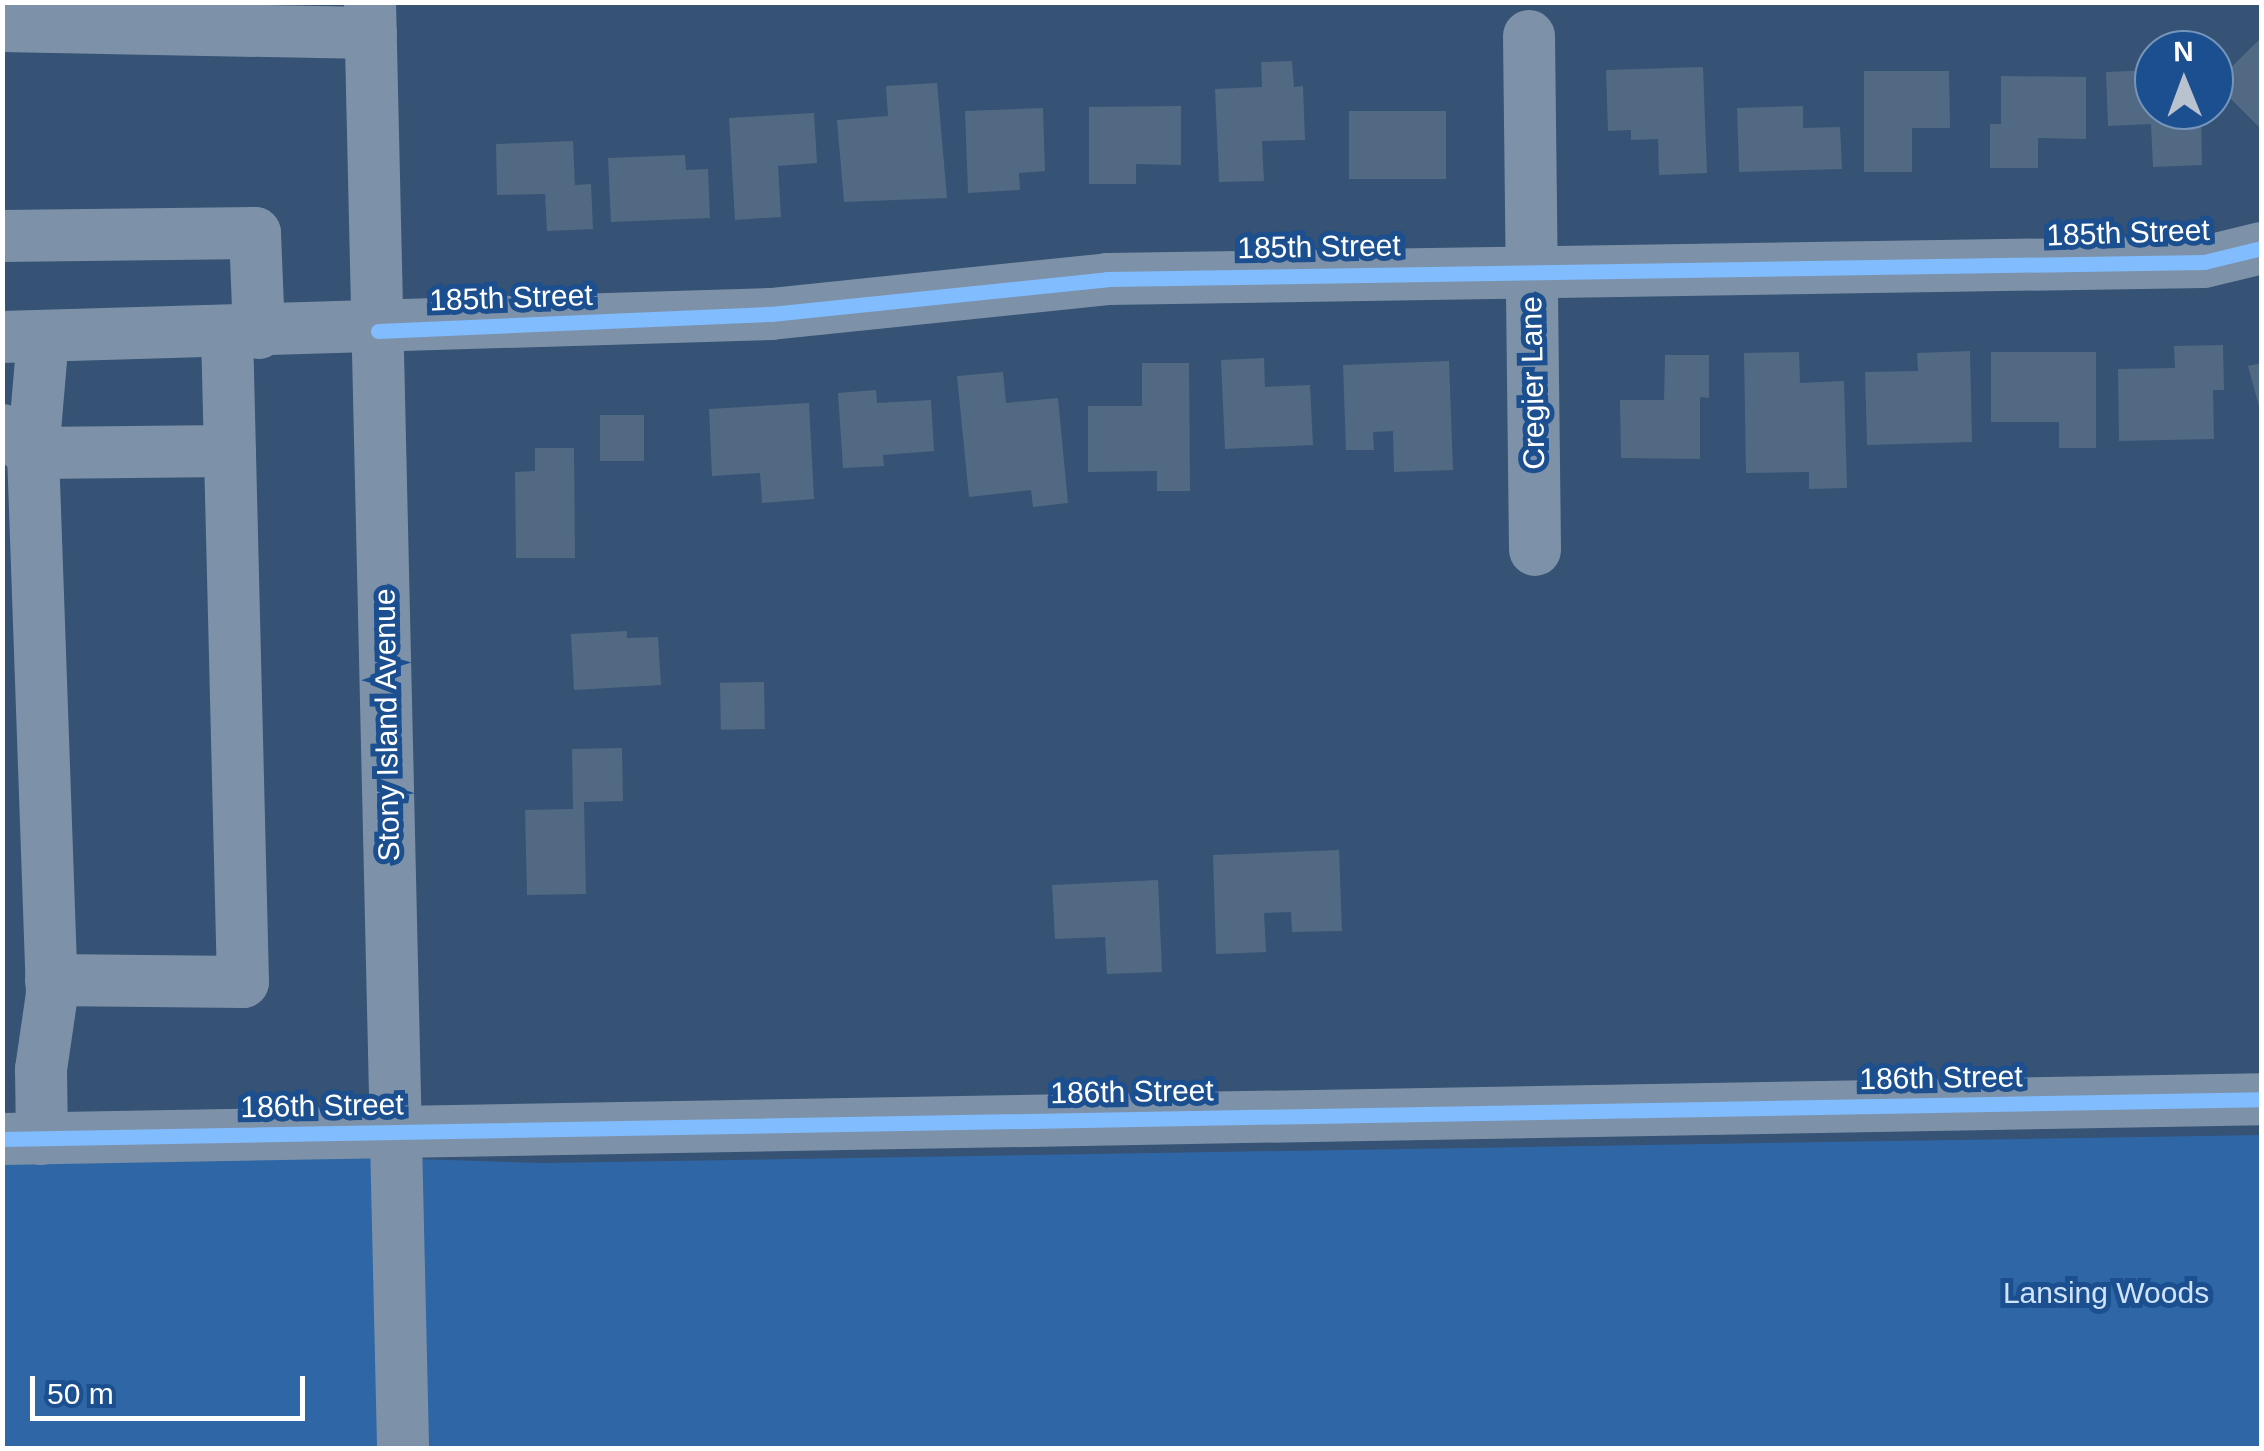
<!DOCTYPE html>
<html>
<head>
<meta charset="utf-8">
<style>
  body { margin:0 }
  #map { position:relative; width:2264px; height:1451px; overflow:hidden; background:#365274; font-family:Arial,sans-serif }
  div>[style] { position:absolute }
  .green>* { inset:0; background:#2f66a5 }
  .building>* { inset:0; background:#526984; transform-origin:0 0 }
  .minor>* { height:52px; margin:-26px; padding:0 26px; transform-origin:26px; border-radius:26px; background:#7d92a8 }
  .cycleway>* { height:15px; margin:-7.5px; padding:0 7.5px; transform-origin:7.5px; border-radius:7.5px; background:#80bcff }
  span { translate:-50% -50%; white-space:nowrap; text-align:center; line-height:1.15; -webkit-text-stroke:10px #1b4f8f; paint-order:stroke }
  .street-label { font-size:30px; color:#fff }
  .park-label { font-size:30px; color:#cfe3fa }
  .frame { position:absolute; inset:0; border:5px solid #fff; pointer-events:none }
  .north { position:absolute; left:2134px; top:30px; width:100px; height:100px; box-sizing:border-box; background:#1b4f8f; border:2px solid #7695bc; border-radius:50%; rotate:359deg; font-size:28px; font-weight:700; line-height:40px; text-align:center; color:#fff }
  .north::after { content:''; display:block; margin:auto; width:35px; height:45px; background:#b9c2ce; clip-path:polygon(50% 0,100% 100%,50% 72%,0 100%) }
  .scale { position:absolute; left:30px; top:1376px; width:275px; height:45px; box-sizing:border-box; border:5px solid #fff; border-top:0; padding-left:12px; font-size:30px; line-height:35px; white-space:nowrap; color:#fff; -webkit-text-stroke:8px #1b4f8f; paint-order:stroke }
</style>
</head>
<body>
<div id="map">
  <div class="green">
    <i style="clip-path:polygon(2261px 1135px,2261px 1448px,3px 1448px,2px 1161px,323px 1156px,543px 1163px)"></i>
  </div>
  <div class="building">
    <i style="clip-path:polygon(2262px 37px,2262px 130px,2215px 83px)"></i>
    <i style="clip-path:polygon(1292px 61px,1294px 87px,1303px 86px,1305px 140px,1262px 141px,1264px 181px,1219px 182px,1215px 89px,1262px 87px,1261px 62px)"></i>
    <i style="clip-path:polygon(1703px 67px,1707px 173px,1659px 175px,1658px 139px,1631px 140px,1631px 130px,1608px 131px,1606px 70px)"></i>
    <i style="clip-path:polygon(2154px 70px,2154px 110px,2201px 110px,2202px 165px,2153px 167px,2151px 124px,2108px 126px,2106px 72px)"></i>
    <i style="clip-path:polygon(1864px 71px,1949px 71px,1950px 128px,1912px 128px,1912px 172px,1864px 172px)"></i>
    <i style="clip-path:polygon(2001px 76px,2086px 77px,2086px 139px,2038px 138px,2038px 168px,1990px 168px,1990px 124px,2001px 124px)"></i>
    <i style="clip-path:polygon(937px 83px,947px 198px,844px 202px,837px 120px,888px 116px,886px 86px)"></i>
    <i style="clip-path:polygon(1181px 106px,1181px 165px,1136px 164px,1136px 184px,1089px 184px,1089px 107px)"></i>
    <i style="clip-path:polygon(1803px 106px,1803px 128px,1840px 127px,1842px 169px,1739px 172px,1737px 108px)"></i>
    <i style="clip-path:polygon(1043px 108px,1045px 171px,1019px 173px,1020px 190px,968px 193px,965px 111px)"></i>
    <i style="left:1349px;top:111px;width:97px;height:68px"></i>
    <i style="clip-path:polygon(814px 113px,817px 163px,778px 166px,781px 217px,735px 220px,729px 118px)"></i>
    <i style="clip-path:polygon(573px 141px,575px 185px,591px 184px,593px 229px,547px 231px,545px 194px,497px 195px,496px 144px)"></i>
    <i style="clip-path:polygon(685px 155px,686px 170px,708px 169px,710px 218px,611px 222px,608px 158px)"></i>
    <i style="clip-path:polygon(2223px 345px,2224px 390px,2213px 390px,2214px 439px,2119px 441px,2118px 369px,2175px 368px,2174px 346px)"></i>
    <i style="clip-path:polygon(1970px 351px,1972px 442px,1867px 445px,1865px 372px,1918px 371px,1917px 353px)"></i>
    <i style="clip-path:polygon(1799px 352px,1800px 383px,1844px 381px,1847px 488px,1809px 489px,1809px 472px,1746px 473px,1744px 353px)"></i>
    <i style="clip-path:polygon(1991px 352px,2096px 352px,2096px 448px,2059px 448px,2059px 422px,1991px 422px)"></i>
    <i style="clip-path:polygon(1665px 355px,1709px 355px,1709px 398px,1700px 397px,1700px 459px,1621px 458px,1620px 400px,1664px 400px)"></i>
    <i style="clip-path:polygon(1264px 358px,1265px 387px,1310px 385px,1313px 445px,1225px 449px,1221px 360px)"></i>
    <i style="clip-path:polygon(1449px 361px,1453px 470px,1394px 472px,1393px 431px,1373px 432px,1374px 450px,1346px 450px,1343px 365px)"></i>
    <i style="clip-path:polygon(1142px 363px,1189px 363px,1190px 491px,1157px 491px,1157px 471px,1088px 472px,1088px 406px,1142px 406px)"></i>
    <i style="clip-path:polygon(2262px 363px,2262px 410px,2260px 410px,2248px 366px)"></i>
    <i style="clip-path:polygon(1003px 372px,1006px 403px,1058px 398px,1068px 503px,1033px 507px,1031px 490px,969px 497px,957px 376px)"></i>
    <i style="clip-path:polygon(876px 390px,877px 403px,931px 400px,934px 451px,883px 455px,884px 466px,843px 468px,838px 393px)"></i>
    <i style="clip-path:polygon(809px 403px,814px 499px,762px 503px,760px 473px,712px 476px,709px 409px)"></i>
    <i style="left:600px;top:415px;width:44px;height:46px"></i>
    <i style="clip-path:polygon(535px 448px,574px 448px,575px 558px,516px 558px,515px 472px,535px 471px)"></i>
    <i style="clip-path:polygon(627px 631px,627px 638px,658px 637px,661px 685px,574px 690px,571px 634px)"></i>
    <i style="left:764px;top:682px;width:47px;height:44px;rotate:89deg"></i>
    <i style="clip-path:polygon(622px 748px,623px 801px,584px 802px,586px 894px,527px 895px,525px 810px,573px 809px,572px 749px)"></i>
    <i style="clip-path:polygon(1339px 850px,1342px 931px,1292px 932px,1291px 912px,1264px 913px,1266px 952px,1216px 954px,1213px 855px)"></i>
    <i style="clip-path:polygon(1158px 880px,1162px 972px,1107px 974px,1105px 937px,1055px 939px,1052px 885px)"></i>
  </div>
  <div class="minor">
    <i style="left:370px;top:2px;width:1446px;rotate:88.69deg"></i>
    <i style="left:2px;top:26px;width:369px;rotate:1.1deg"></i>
    <i style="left:1529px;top:36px;width:514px;rotate:89.33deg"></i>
    <i style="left:2px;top:236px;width:253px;rotate:-0.7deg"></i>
    <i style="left:255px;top:233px;width:100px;rotate:87.7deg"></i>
    <i style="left:2px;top:337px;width:769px;rotate:-1.71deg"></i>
    <i style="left:771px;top:314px;width:338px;rotate:-5.9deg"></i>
    <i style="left:1107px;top:279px;width:1097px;rotate:-0.89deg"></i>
    <i style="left:2204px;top:262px;width:60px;rotate:-13.6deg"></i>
    <i style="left:43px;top:337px;width:116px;rotate:94.9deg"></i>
    <i style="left:33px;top:453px;width:197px;rotate:-0.6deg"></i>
    <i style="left:2px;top:430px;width:39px;rotate:37deg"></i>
    <i style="left:33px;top:453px;width:541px;rotate:87.99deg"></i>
    <i style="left:52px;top:994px;width:76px;rotate:98.3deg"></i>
    <i style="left:41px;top:1069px;width:70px;rotate:89.2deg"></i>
    <i style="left:51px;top:980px;width:192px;rotate:0.6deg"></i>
    <i style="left:243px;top:982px;width:649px;rotate:-91.41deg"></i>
    <i style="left:2px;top:1139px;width:2260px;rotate:-1.01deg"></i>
  </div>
  <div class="cycleway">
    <i style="left:378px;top:331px;width:393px;rotate:-2.5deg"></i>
    <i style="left:771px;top:314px;width:338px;rotate:-5.9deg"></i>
    <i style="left:1107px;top:279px;width:1097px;rotate:-0.89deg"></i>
    <i style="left:2204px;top:262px;width:60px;rotate:-13.6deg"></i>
    <i style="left:2px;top:1139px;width:2260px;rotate:-1.01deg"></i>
  </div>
  <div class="street-label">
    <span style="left:2128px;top:233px;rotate:-2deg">185th Street</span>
    <span style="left:1319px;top:247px;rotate:-1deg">185th Street</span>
    <span style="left:511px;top:298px;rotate:-2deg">185th Street</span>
    <span style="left:1533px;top:383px;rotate:-91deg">Cregier Lane</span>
    <span style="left:387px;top:725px;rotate:-91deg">Stony Island Avenue</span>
    <span style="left:1941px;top:1078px;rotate:-1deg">186th Street</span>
    <span style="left:1132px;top:1092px;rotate:-1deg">186th Street</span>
    <span style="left:322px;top:1106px;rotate:-1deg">186th Street</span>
  </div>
  <div class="park-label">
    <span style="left:2106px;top:1293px">Lansing Woods</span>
  </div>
  <div class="frame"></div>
  <div class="north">N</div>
  <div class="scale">50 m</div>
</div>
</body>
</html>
